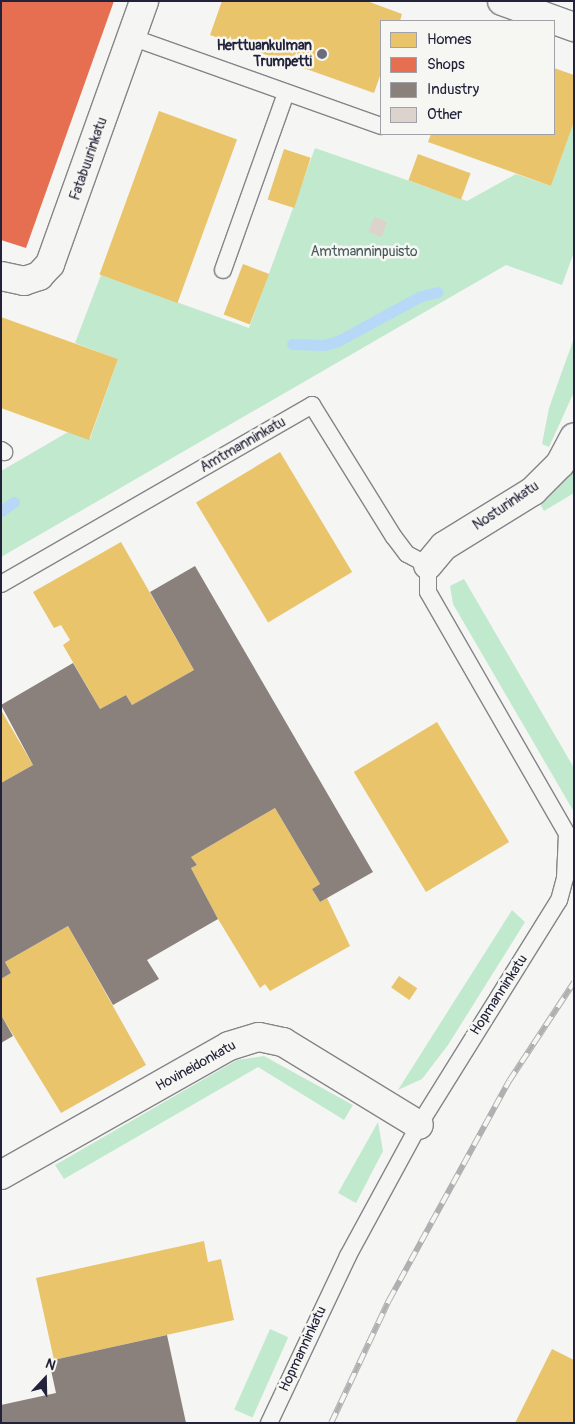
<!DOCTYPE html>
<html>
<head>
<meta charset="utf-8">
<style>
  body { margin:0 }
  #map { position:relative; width:575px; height:1424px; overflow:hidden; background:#f5f5f3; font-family:Pangolin,sans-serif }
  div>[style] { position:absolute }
  .green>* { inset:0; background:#c1e9ce; transform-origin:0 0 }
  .homes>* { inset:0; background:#e9c46a; transform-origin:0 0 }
  .shops>* { inset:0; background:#e76f51 }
  .industry>* { inset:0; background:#8a817c }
  .stream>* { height:11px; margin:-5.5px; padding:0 5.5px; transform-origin:5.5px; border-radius:5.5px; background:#b7d9f7 }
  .building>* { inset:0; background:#dcd3cc; transform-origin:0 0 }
  .roads { filter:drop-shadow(1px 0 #858589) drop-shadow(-1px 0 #858589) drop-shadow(0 1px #858589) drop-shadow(0 -1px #858589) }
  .lane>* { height:16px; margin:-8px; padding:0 8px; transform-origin:8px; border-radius:8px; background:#f5f5f3 }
  .street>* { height:28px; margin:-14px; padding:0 14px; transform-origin:14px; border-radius:14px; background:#f5f5f3 }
  .rail>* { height:5.5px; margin-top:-2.75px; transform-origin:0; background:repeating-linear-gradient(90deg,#f6f6f2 0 11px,#b0b0b2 0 22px); box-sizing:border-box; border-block:1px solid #b0b0b2 }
  .dots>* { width:14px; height:14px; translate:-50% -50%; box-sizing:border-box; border:2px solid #f6f6f2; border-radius:50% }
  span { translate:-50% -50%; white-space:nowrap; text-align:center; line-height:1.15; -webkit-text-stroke:5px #f6f6f2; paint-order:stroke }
  .poi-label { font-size:14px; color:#22223b; font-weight:700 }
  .right { translate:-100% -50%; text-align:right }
  .street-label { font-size:14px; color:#22223b }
  .park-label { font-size:14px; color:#455b5e }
  .frame { position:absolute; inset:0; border:2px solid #22223b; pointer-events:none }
  .legend { position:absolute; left:380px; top:20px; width:175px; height:115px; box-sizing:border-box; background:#f6f6f2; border:1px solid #a1a1a9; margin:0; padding:6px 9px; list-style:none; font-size:15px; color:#22223b }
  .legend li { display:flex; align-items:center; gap:10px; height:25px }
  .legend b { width:25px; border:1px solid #a1a1a9 }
  .north { position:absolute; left:20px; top:1354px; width:50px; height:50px; -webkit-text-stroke:4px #f6f6f2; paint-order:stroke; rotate:21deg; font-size:14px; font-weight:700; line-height:20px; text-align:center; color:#22223b }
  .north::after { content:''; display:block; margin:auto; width:18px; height:22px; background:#22223b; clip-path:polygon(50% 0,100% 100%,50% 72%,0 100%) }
</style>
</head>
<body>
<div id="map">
  <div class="green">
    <i style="clip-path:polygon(574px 122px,574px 252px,562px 285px,506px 265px,1px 557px,1px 471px,68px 432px,90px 439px,118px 359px,75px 343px,101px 275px,249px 328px,315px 148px,467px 201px,516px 174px,551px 186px)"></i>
    <i style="clip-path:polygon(574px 338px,574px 392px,549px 447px,542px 444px,549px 408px)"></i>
    <i style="clip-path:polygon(574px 471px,574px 493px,544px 511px,540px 504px)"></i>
    <i style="clip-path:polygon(464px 579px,574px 768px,574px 812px,453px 604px,450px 586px)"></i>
    <i style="clip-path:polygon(512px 910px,525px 922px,448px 1045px,422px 1079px,398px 1090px)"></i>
    <i style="clip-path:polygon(264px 1056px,353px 1105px,344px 1120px,258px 1067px,64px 1179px,55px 1165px,237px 1060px)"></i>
    <i style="clip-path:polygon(378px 1122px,383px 1151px,356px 1203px,338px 1193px)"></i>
    <i style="left:270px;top:1329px;width:20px;height:88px;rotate:24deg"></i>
  </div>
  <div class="homes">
    <i style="clip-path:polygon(222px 1px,367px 1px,402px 14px,400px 21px,381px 21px,381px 73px,374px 93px,210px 35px)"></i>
    <i style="clip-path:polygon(554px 68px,574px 75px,574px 122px,551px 186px,428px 142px,431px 134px,554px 134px)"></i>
    <i style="left:159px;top:111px;width:83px;height:174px;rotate:20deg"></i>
    <i style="left:284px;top:149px;width:28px;height:53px;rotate:18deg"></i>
    <i style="left:418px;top:154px;width:56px;height:28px;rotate:20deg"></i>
    <i style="left:243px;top:264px;width:28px;height:54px;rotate:21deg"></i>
    <i style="clip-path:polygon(1px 317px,118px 359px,89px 440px,1px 408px)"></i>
    <i style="left:280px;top:452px;width:140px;height:98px;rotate:59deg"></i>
    <i style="clip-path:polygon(121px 542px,194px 670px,132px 705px,126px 695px,100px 709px,63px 645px,70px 640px,61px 625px,54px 628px,33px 592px)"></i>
    <i style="left:241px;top:681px;width:29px;height:144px;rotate:61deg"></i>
    <i style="clip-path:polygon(1px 710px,33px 765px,1px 783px)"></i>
    <i style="left:437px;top:722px;width:140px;height:97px;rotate:59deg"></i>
    <i style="left:273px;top:737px;width:29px;height:144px;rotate:59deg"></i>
    <i style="clip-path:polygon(275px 808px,320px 884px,312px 889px,320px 902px,327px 898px,350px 946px,270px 991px,265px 984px,260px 988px,218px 919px,191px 868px,197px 865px,191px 857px)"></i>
    <i style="clip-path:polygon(1px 840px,39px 905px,1px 926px)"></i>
    <i style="clip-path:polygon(68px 926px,146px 1065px,61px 1113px,1px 1015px,1px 979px,11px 973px,5px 962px)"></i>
    <i style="left:399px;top:976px;width:22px;height:14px;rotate:34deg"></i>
    <i style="clip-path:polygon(204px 1241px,208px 1262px,221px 1259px,234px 1320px,54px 1360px,36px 1278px)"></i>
    <i style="clip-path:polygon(552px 1349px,574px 1360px,574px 1423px,515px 1423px)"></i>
  </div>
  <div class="shops">
    <i style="clip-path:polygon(1px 1px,114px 1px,26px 248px,1px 240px)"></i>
  </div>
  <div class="industry">
    <i style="clip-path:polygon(195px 566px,373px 872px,320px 902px,312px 889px,320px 884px,275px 808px,191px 857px,197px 865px,191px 868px,218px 919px,147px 960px,159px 979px,113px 1005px,68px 926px,5px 962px,11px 973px,1px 979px,1px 783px,33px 765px,1px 705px,73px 663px,100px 709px,126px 695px,132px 705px,194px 670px,150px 592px)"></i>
    <i style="clip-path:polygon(1px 1015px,13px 1036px,1px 1043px)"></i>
    <i style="clip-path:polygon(167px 1335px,186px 1423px,1px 1423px,1px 1405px,56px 1393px,49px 1361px)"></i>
  </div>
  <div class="stream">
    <i style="left:292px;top:344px;width:32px;rotate:2deg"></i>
    <i style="left:324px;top:345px;width:15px;rotate:-16deg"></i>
    <i style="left:338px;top:341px;width:94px;rotate:-28.5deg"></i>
    <i style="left:421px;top:296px;width:17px;rotate:-13deg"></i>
    <i style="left:1px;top:511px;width:16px;rotate:-35deg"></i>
  </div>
  <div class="building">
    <i style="left:374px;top:217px;width:14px;height:16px;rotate:21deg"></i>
  </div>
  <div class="roads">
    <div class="lane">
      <i style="left:131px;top:37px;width:265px;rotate:19.6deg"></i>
      <i style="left:223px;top:270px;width:188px;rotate:-70.4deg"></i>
      <i style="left:1px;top:450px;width:4px;rotate:34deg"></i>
      <i style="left:1px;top:584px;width:359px;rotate:-29.9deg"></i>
      <i style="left:312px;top:405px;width:155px;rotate:58.2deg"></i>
      <i style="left:394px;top:537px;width:21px;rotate:53deg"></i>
      <i style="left:407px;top:554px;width:24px;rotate:28deg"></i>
      <i style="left:428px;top:565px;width:27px;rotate:90deg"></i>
      <i style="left:428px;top:592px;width:279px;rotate:60.1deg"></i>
      <i style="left:567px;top:834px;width:44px;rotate:92.6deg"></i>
      <i style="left:565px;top:878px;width:23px;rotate:105deg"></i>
      <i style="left:559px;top:900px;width:265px;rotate:121.9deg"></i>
      <i style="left:419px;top:1125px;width:149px;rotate:118.5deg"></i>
      <i style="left:348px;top:1256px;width:185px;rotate:115.3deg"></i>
    </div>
    <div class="street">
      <i style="left:502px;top:1px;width:77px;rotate:19.9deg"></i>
      <i style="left:1px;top:276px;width:24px;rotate:12deg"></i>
      <i style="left:24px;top:281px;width:16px;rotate:-18deg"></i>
      <i style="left:39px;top:276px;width:16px;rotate:-47deg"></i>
      <i style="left:50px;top:264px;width:279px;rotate:-70.3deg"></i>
      <i style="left:428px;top:565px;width:25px;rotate:-50deg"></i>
      <i style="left:444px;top:546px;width:105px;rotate:-31.7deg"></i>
      <i style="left:533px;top:491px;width:38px;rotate:-45deg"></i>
      <i style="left:560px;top:464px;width:30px;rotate:-62deg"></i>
      <i style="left:1px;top:1175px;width:262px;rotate:-29.5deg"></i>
      <i style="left:229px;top:1046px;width:31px;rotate:-17deg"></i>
      <i style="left:259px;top:1037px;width:25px;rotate:12deg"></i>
      <i style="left:283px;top:1042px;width:159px;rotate:31.4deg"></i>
    </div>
  </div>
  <div class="rail">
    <i style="left:331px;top:1423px;width:136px;rotate:-64.8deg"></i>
    <i style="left:389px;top:1300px;width:250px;rotate:-61.3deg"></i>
    <i style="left:509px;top:1081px;width:118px;rotate:-56.7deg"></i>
  </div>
  <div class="dots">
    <i style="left:322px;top:54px;background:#6c6c7b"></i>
  </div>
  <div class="poi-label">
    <span class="right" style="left:312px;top:54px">Herttuankulman<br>Trumpetti</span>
  </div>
  <div class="street-label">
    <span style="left:89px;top:159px;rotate:-71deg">Fatabuurinkatu</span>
    <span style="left:243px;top:445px;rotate:-30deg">Amtmanninkatu</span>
    <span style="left:506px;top:506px;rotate:-34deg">Nosturinkatu</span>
    <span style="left:499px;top:995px;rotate:-57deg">Hopmanninkatu</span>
    <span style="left:196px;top:1066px;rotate:-29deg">Hovineidonkatu</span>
    <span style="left:303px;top:1349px;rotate:-65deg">Hopmanninkatu</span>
  </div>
  <div class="park-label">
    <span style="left:364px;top:252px">Amtmanninpuisto</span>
  </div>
  <div class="frame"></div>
  <ul class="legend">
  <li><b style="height:14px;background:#e9c46a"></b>Homes</li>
  <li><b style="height:14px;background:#e76f51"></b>Shops</li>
  <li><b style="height:14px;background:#8a817c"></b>Industry</li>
  <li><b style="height:14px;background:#dcd3cc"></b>Other</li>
  </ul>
  <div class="north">N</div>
</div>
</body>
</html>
